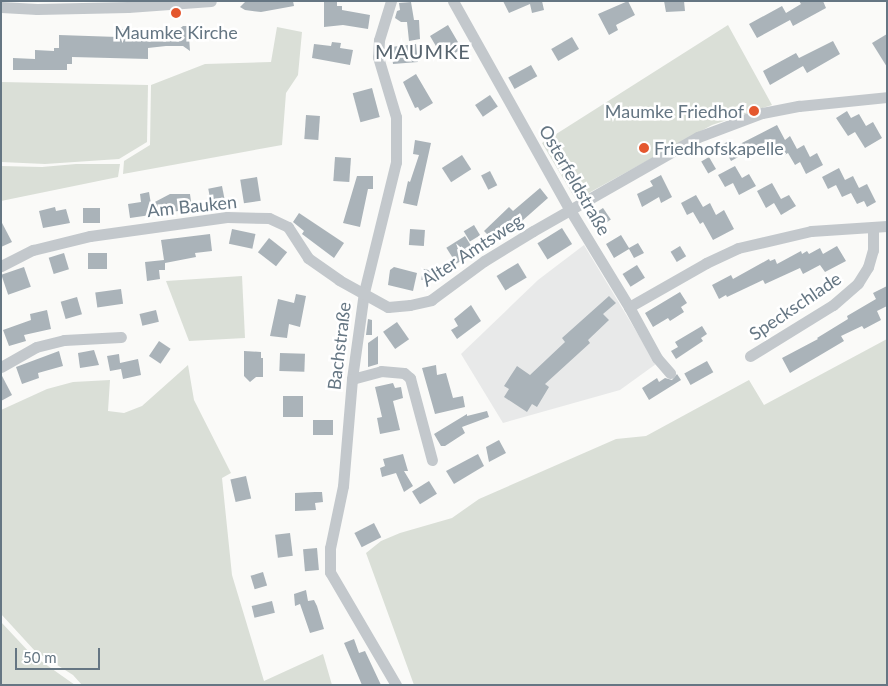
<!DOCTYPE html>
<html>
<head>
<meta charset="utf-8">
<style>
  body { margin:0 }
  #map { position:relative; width:888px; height:686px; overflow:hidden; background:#fafaf8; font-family:Lato,sans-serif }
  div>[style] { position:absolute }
  .built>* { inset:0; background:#e8e9e9 }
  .green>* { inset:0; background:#dadfd7 }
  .building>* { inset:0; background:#aab3b9; transform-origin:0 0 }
  .minor>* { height:11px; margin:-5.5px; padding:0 5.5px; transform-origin:5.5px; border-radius:5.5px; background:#c3c8cc }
  .dots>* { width:14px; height:14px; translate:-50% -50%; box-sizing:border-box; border:2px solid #fff; border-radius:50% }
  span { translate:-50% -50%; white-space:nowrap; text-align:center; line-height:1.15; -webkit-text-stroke:5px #fff; paint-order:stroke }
  .poi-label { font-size:18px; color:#657683 }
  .right { translate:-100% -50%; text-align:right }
  .left { translate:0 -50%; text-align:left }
  .street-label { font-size:18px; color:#657683 }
  .quarter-label { font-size:20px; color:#57646e; letter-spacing:1px }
  .frame { position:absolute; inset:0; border:2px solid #657683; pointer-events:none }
  .scale { position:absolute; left:15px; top:648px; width:85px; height:22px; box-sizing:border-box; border:2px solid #657683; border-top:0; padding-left:6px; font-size:15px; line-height:18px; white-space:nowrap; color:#657683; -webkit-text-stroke:4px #fff; paint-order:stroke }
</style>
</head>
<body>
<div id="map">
  <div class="built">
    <i style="clip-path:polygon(584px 245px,656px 364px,620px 390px,503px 423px,461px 354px,538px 280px)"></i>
  </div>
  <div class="green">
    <i style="clip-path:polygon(728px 25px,772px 105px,712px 125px,576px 200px,542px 143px)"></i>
    <i style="clip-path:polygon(277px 27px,302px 32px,298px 75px,286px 93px,282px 145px,123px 174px,124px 161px,150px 145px,151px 85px,205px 64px,271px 62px)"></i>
    <i style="clip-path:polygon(1px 82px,148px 85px,147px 142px,119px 159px,45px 164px,1px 162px)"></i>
    <i style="clip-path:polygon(76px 164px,120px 164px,118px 177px,1px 201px,1px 166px,42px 167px)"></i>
    <i style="clip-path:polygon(242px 276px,245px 338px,189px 341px,166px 281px)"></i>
    <i style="clip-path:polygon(887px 339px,887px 685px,414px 685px,366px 553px,381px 541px,400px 533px,452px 518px,479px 499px,616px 439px,646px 436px,749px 380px,764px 405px)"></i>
    <i style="clip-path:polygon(188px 365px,194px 400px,231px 473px,222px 478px,232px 575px,264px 681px,323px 654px,332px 685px,82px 685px,73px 675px,35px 651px,1px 614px,1px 410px,47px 389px,73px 382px,110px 380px,108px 411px,124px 413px,142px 406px)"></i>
    <i style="clip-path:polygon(1px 622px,31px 654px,75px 685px,1px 685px)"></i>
  </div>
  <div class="building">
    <i style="clip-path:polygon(246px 1px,293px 1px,294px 6px,261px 12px,245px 10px,240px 7px)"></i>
    <i style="clip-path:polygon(324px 1px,337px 1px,337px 6px,342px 6px,342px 10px,370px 15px,368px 29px,343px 25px,324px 27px)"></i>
    <i style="clip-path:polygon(503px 1px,542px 1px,544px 10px,532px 13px,530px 4px,509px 13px)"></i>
    <i style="clip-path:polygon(628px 1px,635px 15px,616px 25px,618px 30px,609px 35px,598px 14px)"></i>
    <i style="clip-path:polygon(664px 1px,684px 1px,685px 11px,666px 12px)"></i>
    <i style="clip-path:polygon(799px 1px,823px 1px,826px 8px,793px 26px,790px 20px,757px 38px,749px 24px,782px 6px,786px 13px,801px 4px)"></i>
    <i style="clip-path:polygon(411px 2px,414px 20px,419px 20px,420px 39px,409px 41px,407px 22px,401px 22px,395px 18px,397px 11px,400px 10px,399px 3px)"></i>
    <i style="clip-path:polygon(448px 25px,462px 49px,453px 54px,452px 58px,448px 59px,440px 53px,430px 36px)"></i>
    <i style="clip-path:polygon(183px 26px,189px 26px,201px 37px,189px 37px,190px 51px,183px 46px,166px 46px,148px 48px,148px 59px,72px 57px,72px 64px,67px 64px,67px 70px,13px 70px,13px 58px,35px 59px,35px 50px,54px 51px,54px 48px,59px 48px,59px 35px,118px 37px,118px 29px,147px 29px,147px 37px,169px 36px,169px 31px,178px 30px)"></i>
    <i style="clip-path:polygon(887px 34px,887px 67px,872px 43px)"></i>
    <i style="left:572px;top:37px;width:14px;height:24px;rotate:60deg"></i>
    <i style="clip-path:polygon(833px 41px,840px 54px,807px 73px,803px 66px,770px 85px,763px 71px,796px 53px,799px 58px)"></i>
    <i style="clip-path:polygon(332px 42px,341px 43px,340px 48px,353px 50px,350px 65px,312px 58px,314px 44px,331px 46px)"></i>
    <i style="clip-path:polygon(416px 44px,418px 62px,393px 64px,392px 56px,389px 53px,391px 47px)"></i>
    <i style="left:531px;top:65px;width:13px;height:26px;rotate:61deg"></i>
    <i style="clip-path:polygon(416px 74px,433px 103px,420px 111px,418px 107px,415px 108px,403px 82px)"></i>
    <i style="left:372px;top:88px;width:30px;height:20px;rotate:75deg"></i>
    <i style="left:490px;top:95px;width:14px;height:18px;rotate:56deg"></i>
    <i style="clip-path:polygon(847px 111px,851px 118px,859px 114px,866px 126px,873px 122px,882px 138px,865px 148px,855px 132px,848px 136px,836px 118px)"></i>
    <i style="left:306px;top:115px;width:14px;height:24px;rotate:4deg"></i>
    <i style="clip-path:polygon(777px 125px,785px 140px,790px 136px,797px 149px,804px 145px,810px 157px,817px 153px,823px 165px,806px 174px,800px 162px,795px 165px,788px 153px,781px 157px,771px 139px,731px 161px,722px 145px,730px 140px,734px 147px)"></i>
    <i style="clip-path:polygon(415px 140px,431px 143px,417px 206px,403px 203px,408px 181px,410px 182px,419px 155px,413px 154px)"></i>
    <i style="left:462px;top:155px;width:17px;height:24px;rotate:57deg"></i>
    <i style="left:335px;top:157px;width:16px;height:24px;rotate:4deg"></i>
    <i style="left:709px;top:157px;width:14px;height:9px;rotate:60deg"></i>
    <i style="clip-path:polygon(735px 166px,742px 178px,749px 174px,756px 186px,739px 195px,733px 183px,725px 187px,718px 175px)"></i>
    <i style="clip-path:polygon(839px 168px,845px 180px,853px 176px,859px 188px,867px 184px,876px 202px,867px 207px,864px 201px,857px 204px,851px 193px,842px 197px,836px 185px,828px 189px,822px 177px)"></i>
    <i style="left:490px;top:171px;width:16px;height:10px;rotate:63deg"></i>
    <i style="clip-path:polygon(661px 175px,672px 197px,661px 203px,659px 197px,642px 207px,637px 194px,653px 186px,650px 181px)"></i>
    <i style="clip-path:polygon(357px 176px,373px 176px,373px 189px,368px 189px,360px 227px,343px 223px)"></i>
    <i style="left:257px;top:177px;width:24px;height:17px;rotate:81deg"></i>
    <i style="clip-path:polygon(772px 183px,781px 199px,789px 195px,796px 206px,781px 215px,774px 203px,766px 208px,757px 191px)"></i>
    <i style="left:222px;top:186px;width:16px;height:14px;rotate:79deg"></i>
    <i style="clip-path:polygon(540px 188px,548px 198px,522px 221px,518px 217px,493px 240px,484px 231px,509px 207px,513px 211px)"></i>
    <i style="clip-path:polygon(149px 192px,151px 204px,170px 194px,190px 194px,192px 209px,130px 218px,128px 204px,141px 202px,140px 194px)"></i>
    <i style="clip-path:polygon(696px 195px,703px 207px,710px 203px,716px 215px,724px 210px,734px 229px,713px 240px,703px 222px,700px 224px,693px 212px,687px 215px,681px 203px)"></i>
    <i style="clip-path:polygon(55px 207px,56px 211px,66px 209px,70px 223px,43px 228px,39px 211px)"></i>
    <i style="left:83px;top:208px;width:17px;height:15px"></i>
    <i style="left:603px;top:208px;width:14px;height:14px;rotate:56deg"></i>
    <i style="clip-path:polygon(299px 213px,344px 243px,334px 258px,302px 234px,304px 231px,293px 222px)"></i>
    <i style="clip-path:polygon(1px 221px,12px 242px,1px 247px)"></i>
    <i style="left:474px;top:225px;width:12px;height:12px;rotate:59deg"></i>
    <i style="left:562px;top:228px;width:19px;height:29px;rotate:58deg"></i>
    <i style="left:232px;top:229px;width:24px;height:15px;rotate:12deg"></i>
    <i style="left:410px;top:229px;width:15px;height:16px;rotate:4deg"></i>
    <i style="clip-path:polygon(210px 234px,212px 251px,195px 253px,196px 257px,165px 263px,165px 270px,159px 270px,160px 279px,147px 281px,145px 262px,164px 260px,161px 240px)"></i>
    <i style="clip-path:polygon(621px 235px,629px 248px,638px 243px,644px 253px,634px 258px,629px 249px,614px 258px,606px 244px)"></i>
    <i style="left:465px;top:236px;width:19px;height:22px;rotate:58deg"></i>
    <i style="left:269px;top:238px;width:23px;height:18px;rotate:38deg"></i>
    <i style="left:680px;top:246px;width:12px;height:11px;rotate:59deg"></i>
    <i style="clip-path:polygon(837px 246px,846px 261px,825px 272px,820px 265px,803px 274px,800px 268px,765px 284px,763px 280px,727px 297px,726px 295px,719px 299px,712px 285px,731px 275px,733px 279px,769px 259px,770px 261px,775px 259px,777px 264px,801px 251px,802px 254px,807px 251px,809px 254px,820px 248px,823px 254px)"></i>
    <i style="left:64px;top:253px;width:17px;height:16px;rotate:73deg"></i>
    <i style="left:88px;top:253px;width:19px;height:16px"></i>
    <i style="left:518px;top:263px;width:17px;height:25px;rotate:59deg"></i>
    <i style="left:637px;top:265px;width:15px;height:17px;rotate:58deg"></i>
    <i style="left:24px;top:267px;width:21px;height:24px;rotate:71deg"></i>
    <i style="clip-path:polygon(394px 267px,417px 273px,413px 291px,388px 285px,390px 270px)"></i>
    <i style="left:423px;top:269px;width:12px;height:11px;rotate:9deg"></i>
    <i style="clip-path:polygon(887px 286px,887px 306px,877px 311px,881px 320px,864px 329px,862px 326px,841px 336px,844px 341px,790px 373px,782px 358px,818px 339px,817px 338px,848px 319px,847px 316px,876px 299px,873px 293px)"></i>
    <i style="left:121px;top:289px;width:15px;height:26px;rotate:82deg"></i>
    <i style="clip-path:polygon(680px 292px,687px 303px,681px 307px,684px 312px,670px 321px,668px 318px,653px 327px,645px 313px)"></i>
    <i style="clip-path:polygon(296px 294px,306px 296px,300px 327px,289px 324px,287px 338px,270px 336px,278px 299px,294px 303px)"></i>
    <i style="clip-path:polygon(609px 296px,616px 303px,603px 314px,609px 320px,588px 340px,590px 343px,545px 384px,549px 387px,537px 407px,532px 404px,527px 412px,504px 397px,509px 389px,504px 386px,517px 366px,530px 375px,565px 342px,562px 338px)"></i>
    <i style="left:77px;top:297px;width:18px;height:17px;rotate:74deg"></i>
    <i style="clip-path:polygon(471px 305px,481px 321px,457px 339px,451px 330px,458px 326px,454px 319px)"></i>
    <i style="clip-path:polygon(47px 310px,51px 329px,24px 335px,26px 341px,9px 346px,3px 330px,31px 320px,30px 314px)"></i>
    <i style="left:156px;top:310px;width:12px;height:17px;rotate:76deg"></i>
    <i style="clip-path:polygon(368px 319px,372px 320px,372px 335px,366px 335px)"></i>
    <i style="left:397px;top:322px;width:21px;height:17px;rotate:55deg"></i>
    <i style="clip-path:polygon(702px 326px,707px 334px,701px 338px,703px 341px,676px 359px,671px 351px,678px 347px,675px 342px)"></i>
    <i style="clip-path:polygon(378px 336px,378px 364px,368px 367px,368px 343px)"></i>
    <i style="left:159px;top:341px;width:14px;height:18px;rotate:34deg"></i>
    <i style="clip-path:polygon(94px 350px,99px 365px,80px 368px,78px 353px)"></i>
    <i style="clip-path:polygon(59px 351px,63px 366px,38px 373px,39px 378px,22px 384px,16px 367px)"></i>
    <i style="clip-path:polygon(244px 351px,261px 352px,261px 358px,263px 358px,263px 377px,256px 377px,250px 382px,244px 376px)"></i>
    <i style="left:280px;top:353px;width:25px;height:18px;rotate:2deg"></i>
    <i style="clip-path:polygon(119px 354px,120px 363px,138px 359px,141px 375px,123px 379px,121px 369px,110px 371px,107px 356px)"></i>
    <i style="left:707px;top:361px;width:13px;height:26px;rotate:61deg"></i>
    <i style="clip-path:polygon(436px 365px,437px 375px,446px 373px,453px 398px,463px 396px,465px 407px,435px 414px,422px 368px)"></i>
    <i style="clip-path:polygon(1px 374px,12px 395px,1px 401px)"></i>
    <i style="clip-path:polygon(677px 374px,681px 380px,649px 400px,642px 388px,657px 378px,659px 382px,665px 378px,672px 380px)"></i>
    <i style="clip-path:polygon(393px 383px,395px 388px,401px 387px,403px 398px,393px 401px,400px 430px,380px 434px,377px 418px,382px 417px,375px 387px)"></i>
    <i style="left:283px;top:396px;width:20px;height:21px"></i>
    <i style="clip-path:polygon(487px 411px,489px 417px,462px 427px,465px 433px,445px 446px,441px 446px,434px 434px,467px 414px,467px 416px)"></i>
    <i style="left:313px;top:420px;width:20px;height:15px"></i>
    <i style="clip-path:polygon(499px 440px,506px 453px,489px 462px,486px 447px)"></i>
    <i style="clip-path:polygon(403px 454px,408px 471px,404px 471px,413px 486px,404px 492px,396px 473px,382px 477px,380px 468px,385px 466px,383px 459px)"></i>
    <i style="clip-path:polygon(478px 454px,484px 466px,454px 484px,446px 471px)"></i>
    <i style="left:246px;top:476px;width:23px;height:16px;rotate:77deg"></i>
    <i style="left:429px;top:481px;width:15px;height:20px;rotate:58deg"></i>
    <i style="clip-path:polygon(315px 492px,322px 492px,323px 502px,315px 503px,316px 510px,295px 511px,295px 493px)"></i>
    <i style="left:374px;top:523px;width:16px;height:22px;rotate:63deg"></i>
    <i style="left:290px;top:533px;width:23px;height:15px;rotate:83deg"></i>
    <i style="left:317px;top:548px;width:22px;height:14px;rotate:85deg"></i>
    <i style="left:263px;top:572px;width:14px;height:13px;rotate:73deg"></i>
    <i style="clip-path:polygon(306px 590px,308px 601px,314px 600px,317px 606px,324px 629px,310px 633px,300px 604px,295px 606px,294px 594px)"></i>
    <i style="left:272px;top:601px;width:12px;height:21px;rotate:76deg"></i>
    <i style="clip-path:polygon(354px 639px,359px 653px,365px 651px,381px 685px,362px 685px,344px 643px)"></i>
  </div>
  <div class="minor">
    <i style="left:391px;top:1px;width:41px;rotate:107.1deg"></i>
    <i style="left:379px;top:40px;width:17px;rotate:93deg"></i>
    <i style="left:378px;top:57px;width:63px;rotate:73.3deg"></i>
    <i style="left:396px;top:117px;width:45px;rotate:90deg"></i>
    <i style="left:396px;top:162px;width:134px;rotate:103.8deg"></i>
    <i style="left:364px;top:292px;width:88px;rotate:97.9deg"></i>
    <i style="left:352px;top:379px;width:107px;rotate:94.8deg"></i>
    <i style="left:343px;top:486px;width:63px;rotate:101.8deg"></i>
    <i style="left:330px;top:548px;width:24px;rotate:90deg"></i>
    <i style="left:330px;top:572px;width:131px;rotate:59.7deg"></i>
    <i style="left:453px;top:1px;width:240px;rotate:60.8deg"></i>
    <i style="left:570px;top:210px;width:114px;rotate:58.7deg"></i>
    <i style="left:629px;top:307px;width:58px;rotate:61.2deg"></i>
    <i style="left:657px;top:358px;width:20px;rotate:49deg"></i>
    <i style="left:1px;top:7px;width:36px;rotate:3deg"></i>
    <i style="left:37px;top:9px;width:91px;rotate:-1.3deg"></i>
    <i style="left:128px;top:7px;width:83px;rotate:-4.1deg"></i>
    <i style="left:1px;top:266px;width:36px;rotate:-27deg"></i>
    <i style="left:33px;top:250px;width:59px;rotate:-13.8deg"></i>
    <i style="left:90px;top:236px;width:138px;rotate:-7.9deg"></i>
    <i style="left:227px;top:217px;width:42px;rotate:1.4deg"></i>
    <i style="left:269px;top:218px;width:21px;rotate:25deg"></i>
    <i style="left:288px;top:227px;width:37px;rotate:57deg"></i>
    <i style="left:308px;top:258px;width:38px;rotate:35deg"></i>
    <i style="left:339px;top:280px;width:56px;rotate:28.9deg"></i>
    <i style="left:388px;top:307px;width:22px;rotate:-5deg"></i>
    <i style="left:410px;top:305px;width:22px;rotate:-13deg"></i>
    <i style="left:431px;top:300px;width:66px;rotate:-36.3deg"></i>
    <i style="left:484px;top:261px;width:57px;rotate:-31.5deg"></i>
    <i style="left:533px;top:231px;width:190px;rotate:-29.7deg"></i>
    <i style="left:698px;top:137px;width:68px;rotate:-20.6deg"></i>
    <i style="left:762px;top:113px;width:38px;rotate:-11deg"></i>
    <i style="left:799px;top:106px;width:88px;rotate:-5.8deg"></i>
    <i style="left:629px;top:307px;width:89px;rotate:-29.7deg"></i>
    <i style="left:706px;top:263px;width:35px;rotate:-25deg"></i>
    <i style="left:738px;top:248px;width:75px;rotate:-13.1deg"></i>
    <i style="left:811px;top:231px;width:76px;rotate:-3.8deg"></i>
    <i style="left:750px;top:356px;width:97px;rotate:-31.6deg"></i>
    <i style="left:833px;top:305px;width:33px;rotate:-41deg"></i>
    <i style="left:858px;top:283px;width:19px;rotate:-58deg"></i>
    <i style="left:868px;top:267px;width:18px;rotate:-74deg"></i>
    <i style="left:873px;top:250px;width:23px;rotate:-90deg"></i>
    <i style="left:1px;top:367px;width:40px;rotate:-29.7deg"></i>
    <i style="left:36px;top:347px;width:29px;rotate:-14deg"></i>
    <i style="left:64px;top:340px;width:57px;rotate:-3deg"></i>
    <i style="left:352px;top:379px;width:30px;rotate:-15deg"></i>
    <i style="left:381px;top:371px;width:23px;rotate:5deg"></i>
    <i style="left:404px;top:373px;width:8px;rotate:40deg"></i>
    <i style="left:410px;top:378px;width:85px;rotate:75deg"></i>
  </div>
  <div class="dots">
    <i style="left:176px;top:13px;background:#e4572e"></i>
    <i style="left:754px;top:111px;background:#e4572e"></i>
    <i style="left:644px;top:148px;background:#e4572e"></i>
  </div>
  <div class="poi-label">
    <span style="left:176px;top:32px">Maumke Kirche</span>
    <span class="right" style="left:744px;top:111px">Maumke Friedhof</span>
    <span class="left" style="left:654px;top:148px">Friedhofskapelle</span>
  </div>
  <div class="street-label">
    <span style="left:575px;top:180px;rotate:60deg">Osterfeldstraße</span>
    <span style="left:192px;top:206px;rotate:-6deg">Am Bauken</span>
    <span style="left:472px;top:250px;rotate:-33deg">Alter Amtsweg</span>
    <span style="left:795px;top:306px;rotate:-34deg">Speckschlade</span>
    <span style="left:339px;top:346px;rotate:-83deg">Bachstraße</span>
  </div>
  <div class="quarter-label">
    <span style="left:423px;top:51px">MAUMKE</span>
  </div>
  <div class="frame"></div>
  <div class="scale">50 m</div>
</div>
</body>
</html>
